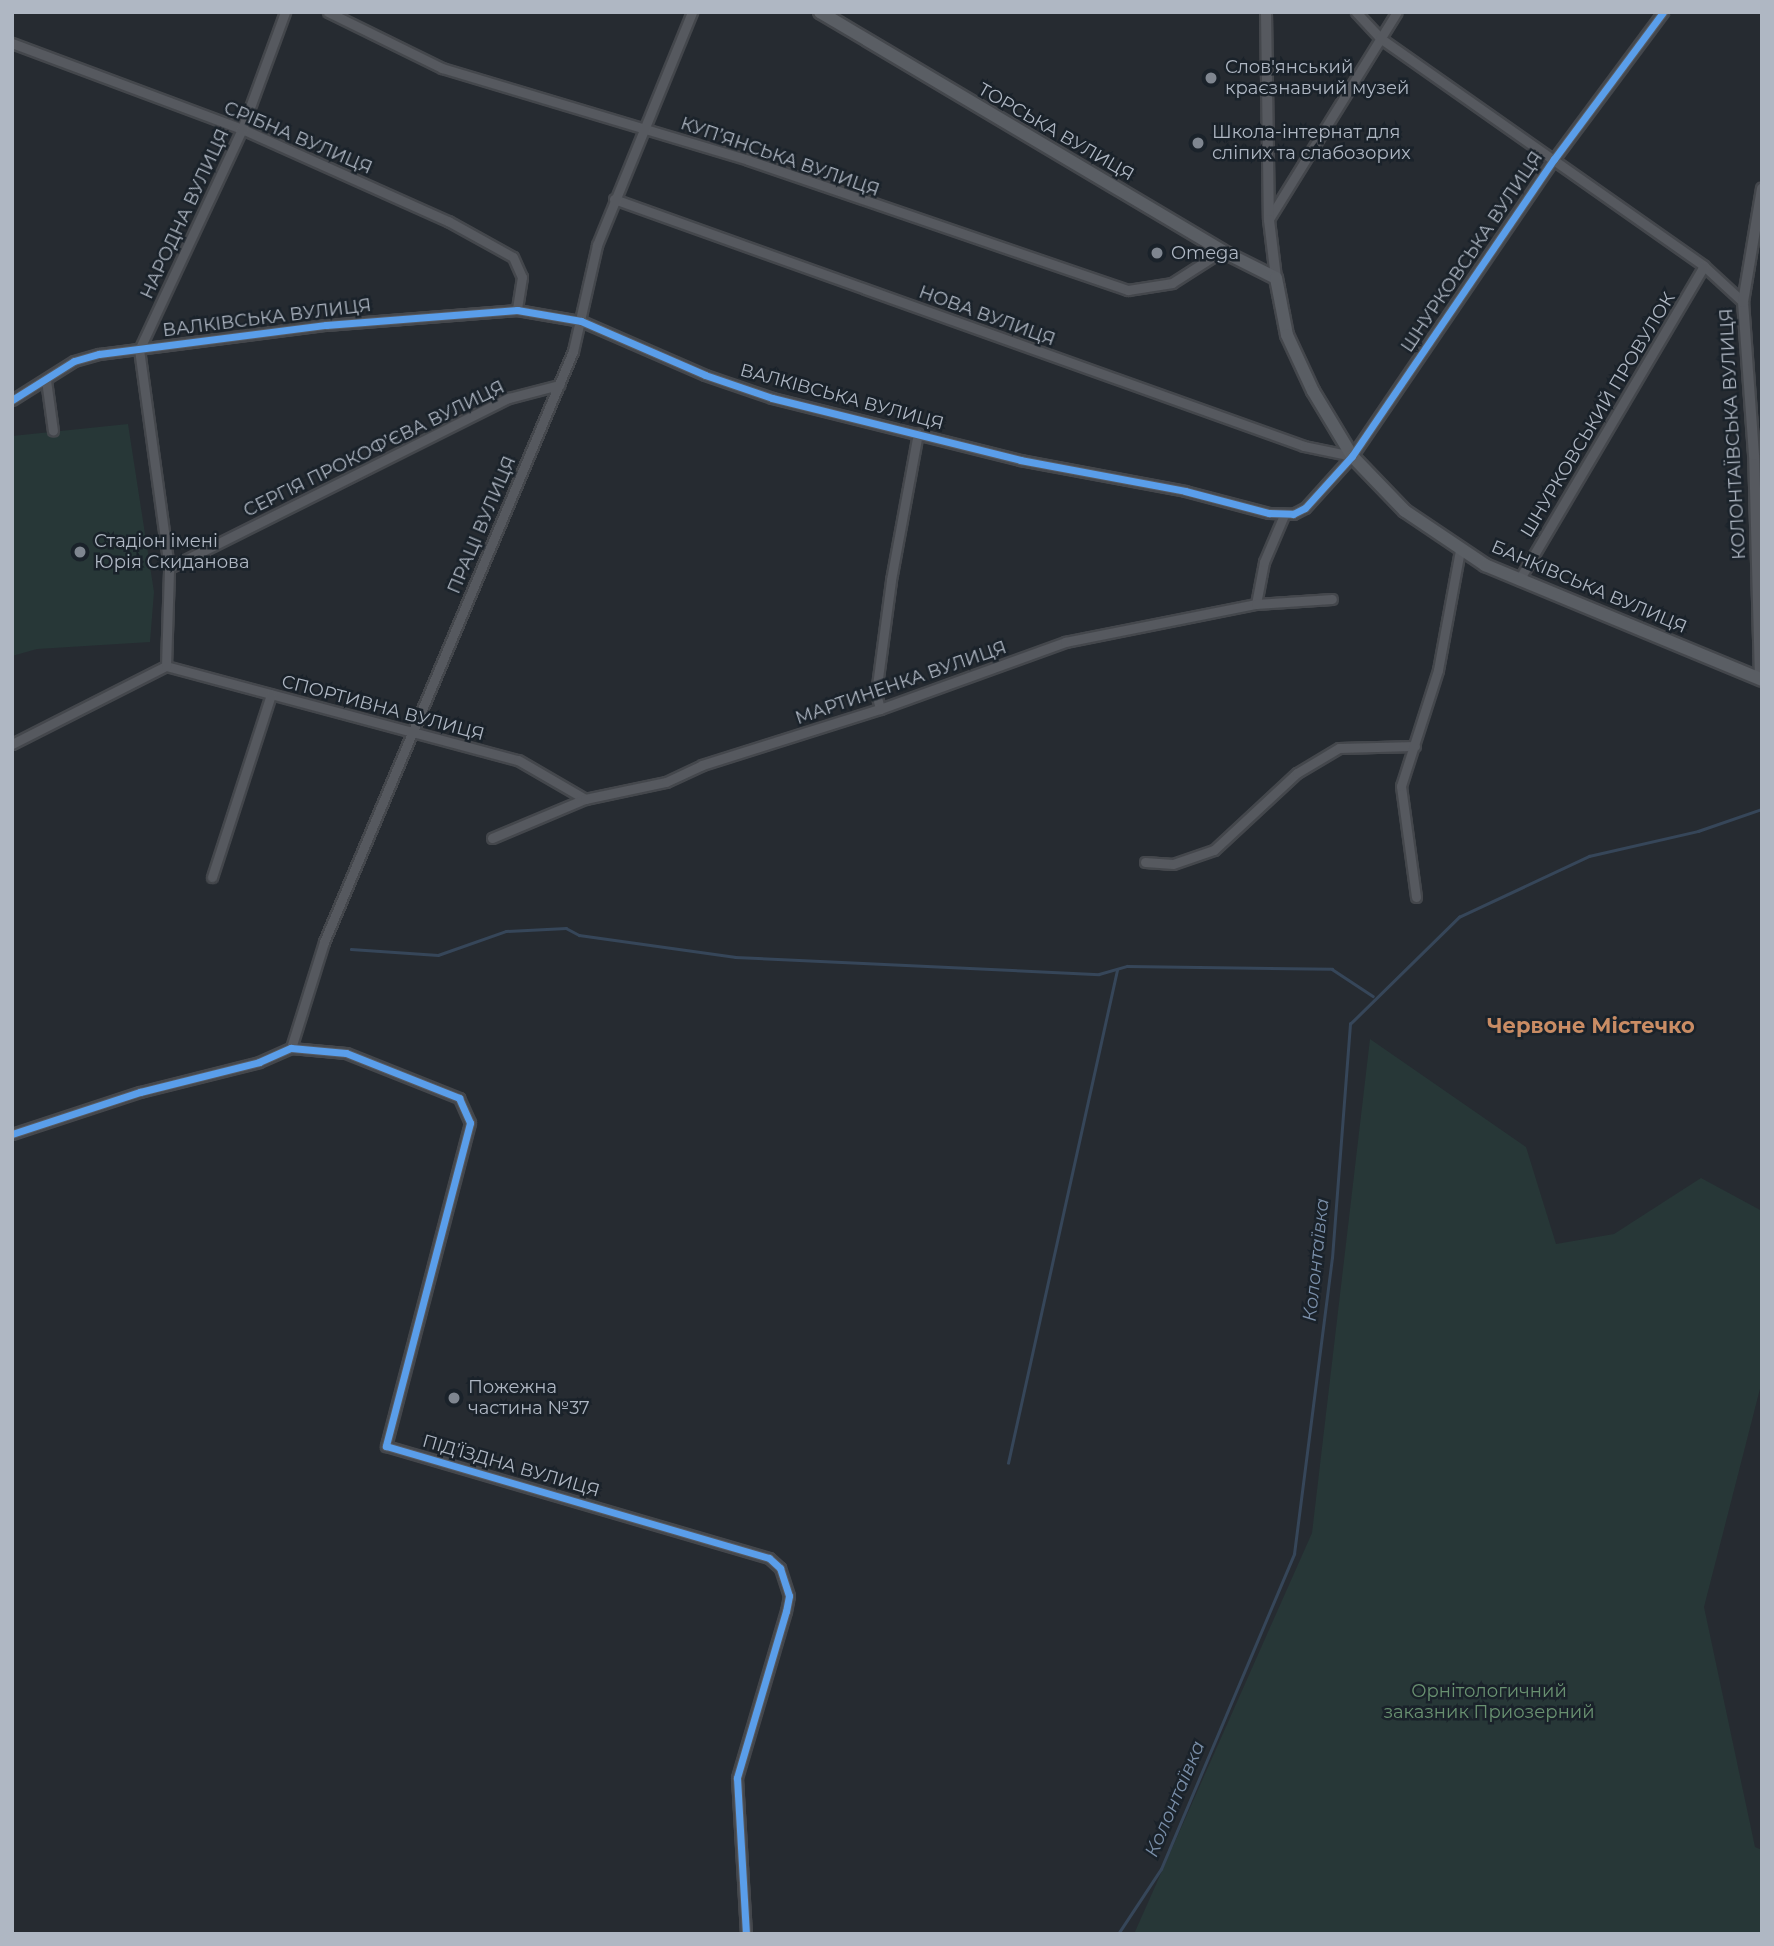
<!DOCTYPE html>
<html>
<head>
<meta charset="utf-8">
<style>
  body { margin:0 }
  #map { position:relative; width:1774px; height:1946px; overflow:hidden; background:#262b31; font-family:Montserrat,sans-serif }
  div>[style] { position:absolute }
  .green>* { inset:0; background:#273737 }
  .stream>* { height:2.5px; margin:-1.25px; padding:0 1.25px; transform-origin:1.25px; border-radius:1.25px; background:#364659 }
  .roads { filter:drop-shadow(2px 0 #44474c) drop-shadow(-2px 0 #44474c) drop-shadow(0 2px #44474c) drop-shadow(0 -2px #44474c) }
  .minor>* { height:9px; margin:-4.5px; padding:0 4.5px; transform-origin:4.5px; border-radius:4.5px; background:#56595f }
  .tertiary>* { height:10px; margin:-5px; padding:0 5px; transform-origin:5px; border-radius:5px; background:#56595f }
  .secondary>* { height:12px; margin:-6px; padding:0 6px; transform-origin:6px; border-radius:6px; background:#5a5e64 }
  .cycleway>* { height:7px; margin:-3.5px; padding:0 3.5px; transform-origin:3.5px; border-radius:3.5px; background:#5a9eea }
  .dots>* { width:19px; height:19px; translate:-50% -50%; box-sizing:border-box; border:4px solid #1a222a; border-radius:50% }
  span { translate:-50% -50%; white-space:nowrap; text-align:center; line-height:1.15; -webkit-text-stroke:5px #1a222a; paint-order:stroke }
  .poi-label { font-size:18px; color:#afb7c3 }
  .left { translate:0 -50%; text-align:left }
  .street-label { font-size:18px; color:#afb7c3 }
  .park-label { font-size:18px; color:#699171 }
  .water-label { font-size:19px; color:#7a8fa9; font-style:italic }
  .quarter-label { font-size:21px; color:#c98c64; font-weight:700 }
  .frame { position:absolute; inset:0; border:14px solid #afb7c3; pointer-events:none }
</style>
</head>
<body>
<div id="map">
  <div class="green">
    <i style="clip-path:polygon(128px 424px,154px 592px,150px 642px,37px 649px,12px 656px,12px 436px)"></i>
    <i style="clip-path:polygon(1370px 1039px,1526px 1147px,1556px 1244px,1614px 1234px,1701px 1178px,1762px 1211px,1762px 1381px,1704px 1607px,1755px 1847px,1762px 1850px,1762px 1934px,1134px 1934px,1312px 1533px)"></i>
  </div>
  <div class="stream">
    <i style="left:351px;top:949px;width:87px;rotate:3.9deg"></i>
    <i style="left:438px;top:955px;width:72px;rotate:-19.4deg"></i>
    <i style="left:506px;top:931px;width:60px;rotate:-2.9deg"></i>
    <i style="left:566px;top:928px;width:15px;rotate:28deg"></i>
    <i style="left:579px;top:935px;width:158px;rotate:8deg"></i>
    <i style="left:735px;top:957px;width:364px;rotate:2.7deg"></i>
    <i style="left:1099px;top:974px;width:29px;rotate:-16deg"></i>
    <i style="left:1127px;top:966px;width:205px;rotate:0.8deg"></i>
    <i style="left:1332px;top:969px;width:49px;rotate:33.4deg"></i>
    <i style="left:1008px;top:1463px;width:505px;rotate:-77.53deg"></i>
    <i style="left:1118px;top:1934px;width:78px;rotate:-56.5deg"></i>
    <i style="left:1161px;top:1869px;width:342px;rotate:-67.1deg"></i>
    <i style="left:1294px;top:1554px;width:298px;rotate:-82.7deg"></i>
    <i style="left:1332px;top:1258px;width:235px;rotate:-85.6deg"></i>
    <i style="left:1350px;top:1024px;width:153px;rotate:-44.5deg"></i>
    <i style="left:1459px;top:917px;width:144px;rotate:-25.1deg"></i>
    <i style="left:1589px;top:856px;width:112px;rotate:-12.9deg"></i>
    <i style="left:1698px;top:831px;width:68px;rotate:-19deg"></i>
  </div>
  <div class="roads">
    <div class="minor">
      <i style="left:328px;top:12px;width:127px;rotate:26.2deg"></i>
      <i style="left:442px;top:68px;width:320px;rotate:16.7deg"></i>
      <i style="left:748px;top:160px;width:402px;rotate:18.9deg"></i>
      <i style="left:1128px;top:290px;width:45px;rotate:-9deg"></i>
      <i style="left:1172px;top:283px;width:59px;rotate:-32.6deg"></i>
      <i style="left:1356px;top:12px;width:35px;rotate:47deg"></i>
      <i style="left:1380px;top:38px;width:396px;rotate:35.1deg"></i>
      <i style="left:1704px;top:266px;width:53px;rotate:42.7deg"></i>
      <i style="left:12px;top:43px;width:246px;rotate:20.5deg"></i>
      <i style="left:242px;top:129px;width:226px;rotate:24.1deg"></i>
      <i style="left:448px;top:221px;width:74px;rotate:29deg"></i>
      <i style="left:513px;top:257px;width:22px;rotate:66deg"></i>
      <i style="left:522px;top:277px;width:33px;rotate:99deg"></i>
      <i style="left:614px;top:199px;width:733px;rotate:19.7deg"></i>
      <i style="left:1304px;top:446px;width:49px;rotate:11.8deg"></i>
      <i style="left:1269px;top:219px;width:243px;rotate:-58.3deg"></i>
      <i style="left:46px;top:380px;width:51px;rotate:82.2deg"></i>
      <i style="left:12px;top:400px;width:73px;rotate:-32.2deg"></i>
      <i style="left:74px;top:361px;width:26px;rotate:-16deg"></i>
      <i style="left:99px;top:354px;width:229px;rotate:-7.3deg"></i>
      <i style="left:326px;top:325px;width:192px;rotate:-4.5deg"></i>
      <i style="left:517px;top:310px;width:65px;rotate:9.8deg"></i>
      <i style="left:581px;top:321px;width:135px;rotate:23.5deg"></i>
      <i style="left:705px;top:375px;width:71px;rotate:18.9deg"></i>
      <i style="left:772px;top:398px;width:256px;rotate:14deg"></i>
      <i style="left:1020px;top:460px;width:168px;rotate:10.6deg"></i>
      <i style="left:1185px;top:491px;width:87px;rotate:14.7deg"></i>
      <i style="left:1269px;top:513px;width:24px;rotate:2deg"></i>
      <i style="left:1293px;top:514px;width:13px;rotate:-27deg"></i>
      <i style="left:1305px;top:508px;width:70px;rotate:-47.9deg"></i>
      <i style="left:1352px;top:456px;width:359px;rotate:-55.8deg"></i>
      <i style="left:1554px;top:159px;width:183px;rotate:-53.4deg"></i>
      <i style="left:169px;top:568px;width:380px;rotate:-26.6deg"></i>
      <i style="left:509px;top:398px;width:52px;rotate:-14.6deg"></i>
      <i style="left:1519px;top:580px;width:364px;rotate:-59.5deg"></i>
      <i style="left:1256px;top:604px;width:43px;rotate:-79.2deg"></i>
      <i style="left:1264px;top:562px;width:51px;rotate:-66.9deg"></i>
      <i style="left:166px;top:666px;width:364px;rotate:15deg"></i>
      <i style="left:518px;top:760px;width:78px;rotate:30.2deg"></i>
      <i style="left:880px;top:709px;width:16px;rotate:-104deg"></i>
      <i style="left:876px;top:693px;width:114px;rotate:-82.4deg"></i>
      <i style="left:891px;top:580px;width:149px;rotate:-79.6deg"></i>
      <i style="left:12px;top:744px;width:173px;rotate:-26.9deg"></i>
      <i style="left:166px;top:666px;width:98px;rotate:-88.2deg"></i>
      <i style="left:169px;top:568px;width:220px;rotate:-97.8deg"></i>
      <i style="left:139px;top:350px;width:244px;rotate:-65deg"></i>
      <i style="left:242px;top:129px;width:125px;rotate:-69.8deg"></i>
      <i style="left:492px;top:838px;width:101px;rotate:-22.8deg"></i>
      <i style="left:585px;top:799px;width:83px;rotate:-11.9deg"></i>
      <i style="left:666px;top:782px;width:40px;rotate:-25deg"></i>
      <i style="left:702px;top:765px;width:187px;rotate:-17.5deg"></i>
      <i style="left:880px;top:709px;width:197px;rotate:-19.9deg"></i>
      <i style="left:1065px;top:642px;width:195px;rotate:-11.3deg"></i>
      <i style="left:1256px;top:604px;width:76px;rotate:-3.8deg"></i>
      <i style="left:1145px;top:862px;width:28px;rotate:4deg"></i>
      <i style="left:1173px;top:864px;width:43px;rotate:-18.9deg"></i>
      <i style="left:1214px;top:850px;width:113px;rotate:-42.9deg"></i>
      <i style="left:1297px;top:773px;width:49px;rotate:-30.8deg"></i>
      <i style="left:1339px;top:748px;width:76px;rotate:-1.5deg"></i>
      <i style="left:212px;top:877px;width:192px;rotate:-72.1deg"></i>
      <i style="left:1416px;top:897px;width:112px;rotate:-97.7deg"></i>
      <i style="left:1401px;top:786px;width:122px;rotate:-72.3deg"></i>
      <i style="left:1438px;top:670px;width:122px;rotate:-79.6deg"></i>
      <i style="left:291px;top:1048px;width:111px;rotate:-72.7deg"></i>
      <i style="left:324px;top:942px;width:641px;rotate:-67.15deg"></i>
      <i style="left:573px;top:351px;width:109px;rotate:-77.2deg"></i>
      <i style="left:597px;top:245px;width:252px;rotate:-67.8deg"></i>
      <i style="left:12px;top:1134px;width:135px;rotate:-18.2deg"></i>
      <i style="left:140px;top:1092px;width:123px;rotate:-14.1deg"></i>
      <i style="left:259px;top:1062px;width:35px;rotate:-24deg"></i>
      <i style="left:291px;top:1048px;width:55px;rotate:5.2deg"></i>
      <i style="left:346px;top:1053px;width:122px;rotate:21.7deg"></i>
      <i style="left:459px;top:1098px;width:27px;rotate:66deg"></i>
      <i style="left:470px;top:1123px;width:334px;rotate:104.6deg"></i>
      <i style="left:386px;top:1446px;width:399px;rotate:16.3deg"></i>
      <i style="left:769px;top:1558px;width:15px;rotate:42deg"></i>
      <i style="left:780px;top:1568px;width:29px;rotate:72deg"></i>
      <i style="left:789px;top:1596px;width:15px;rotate:101deg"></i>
      <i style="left:786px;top:1611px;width:174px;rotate:106.4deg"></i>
      <i style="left:737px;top:1778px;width:156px;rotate:86.7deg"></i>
    </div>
    <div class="tertiary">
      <i style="left:1266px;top:12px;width:208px;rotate:89.2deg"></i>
      <i style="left:1269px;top:220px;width:58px;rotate:83.1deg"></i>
      <i style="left:1760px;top:679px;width:224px;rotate:-91.5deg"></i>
      <i style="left:1754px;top:455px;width:153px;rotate:-94.1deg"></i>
      <i style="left:1743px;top:302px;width:115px;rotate:-80.5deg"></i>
    </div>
    <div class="secondary">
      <i style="left:820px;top:12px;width:468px;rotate:30.7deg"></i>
      <i style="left:1222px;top:251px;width:60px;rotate:26.6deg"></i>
      <i style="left:1276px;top:278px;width:58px;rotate:79.1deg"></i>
      <i style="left:1287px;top:335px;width:62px;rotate:65.1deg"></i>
      <i style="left:1313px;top:391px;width:76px;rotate:59deg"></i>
      <i style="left:1352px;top:456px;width:76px;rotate:46.1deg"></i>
      <i style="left:1405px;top:511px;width:97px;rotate:34deg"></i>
      <i style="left:1485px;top:565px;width:300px;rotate:22.5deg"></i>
    </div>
  </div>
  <div class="cycleway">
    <i style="left:12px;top:400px;width:73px;rotate:-32.2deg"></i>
    <i style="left:74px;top:361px;width:26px;rotate:-16deg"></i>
    <i style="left:99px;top:354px;width:229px;rotate:-7.3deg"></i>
    <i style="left:326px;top:325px;width:192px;rotate:-4.5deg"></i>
    <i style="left:517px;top:310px;width:65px;rotate:9.8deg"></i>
    <i style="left:581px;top:321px;width:135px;rotate:23.5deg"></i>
    <i style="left:705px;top:375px;width:71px;rotate:18.9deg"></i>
    <i style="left:772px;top:398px;width:256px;rotate:14deg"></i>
    <i style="left:1020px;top:460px;width:168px;rotate:10.6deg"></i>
    <i style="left:1185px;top:491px;width:87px;rotate:14.7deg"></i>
    <i style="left:1269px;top:513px;width:24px;rotate:2deg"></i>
    <i style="left:1293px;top:514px;width:13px;rotate:-27deg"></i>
    <i style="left:1305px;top:508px;width:70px;rotate:-47.9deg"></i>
    <i style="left:1352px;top:456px;width:359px;rotate:-55.8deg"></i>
    <i style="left:1554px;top:159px;width:183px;rotate:-53.4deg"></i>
    <i style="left:12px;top:1134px;width:135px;rotate:-18.2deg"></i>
    <i style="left:140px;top:1092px;width:123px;rotate:-14.1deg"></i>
    <i style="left:259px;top:1062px;width:35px;rotate:-24deg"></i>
    <i style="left:291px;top:1048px;width:55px;rotate:5.2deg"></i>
    <i style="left:346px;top:1053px;width:122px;rotate:21.7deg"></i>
    <i style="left:459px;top:1098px;width:27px;rotate:66deg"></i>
    <i style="left:470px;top:1123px;width:334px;rotate:104.6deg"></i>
    <i style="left:386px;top:1446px;width:399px;rotate:16.3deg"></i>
    <i style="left:769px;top:1558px;width:15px;rotate:42deg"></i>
    <i style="left:780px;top:1568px;width:29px;rotate:72deg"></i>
    <i style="left:789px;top:1596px;width:15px;rotate:101deg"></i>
    <i style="left:786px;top:1611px;width:174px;rotate:106.4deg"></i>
    <i style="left:737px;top:1778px;width:156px;rotate:86.7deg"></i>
  </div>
  <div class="dots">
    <i style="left:1211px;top:78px;background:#7f8690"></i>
    <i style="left:1198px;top:143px;background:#7f8690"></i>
    <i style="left:1157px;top:253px;background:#7f8690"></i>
    <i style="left:80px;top:552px;background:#7f8690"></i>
    <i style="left:454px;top:1398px;background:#7f8690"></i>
  </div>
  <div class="poi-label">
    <span class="left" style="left:1225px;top:78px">Слов'янський<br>краєзнавчий музей</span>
    <span class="left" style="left:1212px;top:143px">Школа-інтернат для<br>сліпих та слабозорих</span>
    <span class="left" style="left:1171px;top:253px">Omega</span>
    <span class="left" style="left:94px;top:552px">Стадiон імені<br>Юрія Скиданова</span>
    <span class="left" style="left:468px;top:1398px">Пожежна<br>частина №37</span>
  </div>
  <div class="street-label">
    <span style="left:1056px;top:132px;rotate:30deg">ТОРСЬКА ВУЛИЦЯ</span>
    <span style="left:298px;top:138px;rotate:23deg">СРІБНА ВУЛИЦЯ</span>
    <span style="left:780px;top:157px;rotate:19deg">КУП’ЯНСЬКА ВУЛИЦЯ</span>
    <span style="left:185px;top:214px;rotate:-65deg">НАРОДНА ВУЛИЦЯ</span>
    <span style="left:1472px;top:252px;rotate:-56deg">ШНУРКОВСЬКА ВУЛИЦЯ</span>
    <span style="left:987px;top:316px;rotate:20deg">НОВА ВУЛИЦЯ</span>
    <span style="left:267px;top:318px;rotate:-7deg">ВАЛКІВСЬКА ВУЛИЦЯ</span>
    <span style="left:842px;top:397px;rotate:15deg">ВАЛКІВСЬКА ВУЛИЦЯ</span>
    <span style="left:1598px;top:415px;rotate:-59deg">ШНУРКОВСЬКИЙ ПРОВУЛОК</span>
    <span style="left:1733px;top:434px;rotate:-93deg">КОЛОНТАЇВСЬКА ВУЛИЦЯ</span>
    <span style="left:374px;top:449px;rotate:-26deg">СЕРГІЯ ПРОКОФ’ЄВА ВУЛИЦЯ</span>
    <span style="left:482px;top:525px;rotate:-67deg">ПРАЦІ ВУЛИЦЯ</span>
    <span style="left:1589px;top:587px;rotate:23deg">БАНКІВСЬКА ВУЛИЦЯ</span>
    <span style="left:901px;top:683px;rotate:-19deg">МАРТИНЕНКА ВУЛИЦЯ</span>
    <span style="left:383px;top:708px;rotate:15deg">СПОРТИВНА ВУЛИЦЯ</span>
    <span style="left:511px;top:1466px;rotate:16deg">ПІД’ЇЗДНА ВУЛИЦЯ</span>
  </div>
  <div class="park-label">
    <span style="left:1489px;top:1702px">Орнiтологичний<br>заказник Приозерний</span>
  </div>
  <div class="water-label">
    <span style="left:1316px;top:1260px;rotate:-84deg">Колонтаївка</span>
    <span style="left:1175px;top:1799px;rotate:-67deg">Колонтаївка</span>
  </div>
  <div class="quarter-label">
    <span style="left:1591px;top:1026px">Червоне Містечко</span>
  </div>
  <div class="frame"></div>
</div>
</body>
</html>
